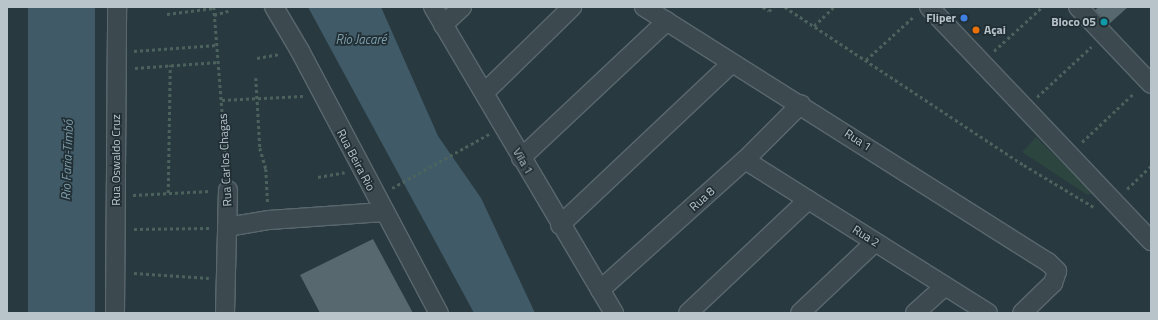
<!DOCTYPE html>
<html>
<head>
<meta charset="utf-8">
<style>
  body { margin:0 }
  #map { position:relative; width:1158px; height:320px; overflow:hidden; background:#283940; font-family:"Titillium Web",sans-serif }
  div>[style] { position:absolute }
  .green>* { inset:0; background:#2d453f }
  .water>* { inset:0; background:#405b67; transform-origin:0 0 }
  .building>* { inset:0; background:#57686f }
  .path>* { height:2.5px; margin-top:-1.25px; transform-origin:0; background:repeating-linear-gradient(90deg,#4c625d 0 3px,transparent 0 6px) }
  .roads { filter:drop-shadow(1px 0 #5a676d) drop-shadow(-1px 0 #5a676d) drop-shadow(0 1px #5a676d) drop-shadow(0 -1px #5a676d) }
  .minor>* { height:18px; margin:-9px; padding:0 9px; transform-origin:9px; border-radius:9px; background:#3c4a50 }
  .dots>* { width:11px; height:11px; translate:-50% -50%; box-sizing:border-box; border:2px solid #212f35; border-radius:50% }
  span { translate:-50% -50%; white-space:nowrap; text-align:center; line-height:1.15; -webkit-text-stroke:3.5px #212f35; paint-order:stroke }
  .poi-label { font-size:12px; color:#b9c4ca; font-weight:700 }
  .right { translate:-100% -50%; text-align:right }
  .left { translate:0 -50%; text-align:left }
  .street-label { font-size:12px; color:#b9c4ca }
  .water-label { font-size:13px; color:#7c9daa; font-style:italic }
  .frame { position:absolute; inset:0; border:8px solid #b9c4ca; pointer-events:none }
</style>
</head>
<body>
<div id="map">
  <div class="green">
    <i style="clip-path:polygon(1036px 137px,1094px 194px,1086px 194px,1022px 152px)"></i>
  </div>
  <div class="water">
    <i style="left:28px;top:7px;width:67px;height:306px"></i>
    <i style="clip-path:polygon(308px 7px,381px 7px,438px 136px,481px 198px,535px 313px,474px 313px)"></i>
  </div>
  <div class="building">
    <i style="clip-path:polygon(1099px 7px,1128px 7px,1109px 24px,1095px 10px)"></i>
    <i style="clip-path:polygon(373px 239px,413px 313px,320px 313px,300px 275px)"></i>
  </div>
  <div class="path">
    <i style="left:214px;top:7px;width:166px;rotate:85.5deg"></i>
    <i style="left:763px;top:7px;width:7px;rotate:34deg"></i>
    <i style="left:769px;top:11px;width:6px;rotate:-45deg"></i>
    <i style="left:785px;top:7px;width:287px;rotate:33.5deg"></i>
    <i style="left:1024px;top:165px;width:82px;rotate:31deg"></i>
    <i style="left:167px;top:14px;width:47px;rotate:-7.3deg"></i>
    <i style="left:214px;top:15px;width:15px;rotate:-16deg"></i>
    <i style="left:814px;top:26px;width:28px;rotate:-44deg"></i>
    <i style="left:134px;top:51px;width:83px;rotate:-4.1deg"></i>
    <i style="left:994px;top:51px;width:65px;rotate:-42.5deg"></i>
    <i style="left:257px;top:58px;width:23px;rotate:-10deg"></i>
    <i style="left:866px;top:60px;width:65px;rotate:-42.5deg"></i>
    <i style="left:135px;top:68px;width:84px;rotate:-4.1deg"></i>
    <i style="left:256px;top:78px;width:70px;rotate:86.7deg"></i>
    <i style="left:260px;top:148px;width:22px;rotate:74deg"></i>
    <i style="left:266px;top:169px;width:33px;rotate:87deg"></i>
    <i style="left:1037px;top:97px;width:74px;rotate:-42.8deg"></i>
    <i style="left:222px;top:100px;width:81px;rotate:-2.8deg"></i>
    <i style="left:1082px;top:142px;width:71px;rotate:-43.3deg"></i>
    <i style="left:318px;top:177px;width:27px;rotate:-10deg"></i>
    <i style="left:392px;top:188px;width:111px;rotate:-29.1deg"></i>
    <i style="left:1127px;top:189px;width:33px;rotate:-44deg"></i>
    <i style="left:168px;top:193px;width:128px;rotate:-89.1deg"></i>
    <i style="left:133px;top:195px;width:77px;rotate:-3deg"></i>
    <i style="left:134px;top:229px;width:75px;rotate:-0.8deg"></i>
    <i style="left:134px;top:273px;width:75px;rotate:3.8deg"></i>
  </div>
  <div class="roads">
    <div class="minor">
      <i style="left:274px;top:7px;width:51px;rotate:59.4deg"></i>
      <i style="left:300px;top:51px;width:297px;rotate:62.1deg"></i>
      <i style="left:433px;top:7px;width:356px;rotate:59.4deg"></i>
      <i style="left:644px;top:7px;width:478px;rotate:32.3deg"></i>
      <i style="left:1048px;top:262px;width:13px;rotate:45deg"></i>
      <i style="left:1057px;top:271px;width:13px;rotate:108deg"></i>
      <i style="left:1053px;top:283px;width:43px;rotate:135.9deg"></i>
      <i style="left:929px;top:7px;width:323px;rotate:46.5deg"></i>
      <i style="left:1078px;top:7px;width:106px;rotate:46.5deg"></i>
      <i style="left:443px;top:25px;width:26px;rotate:-43deg"></i>
      <i style="left:485px;top:92px;width:122px;rotate:-44.3deg"></i>
      <i style="left:521px;top:158px;width:200px;rotate:-43.2deg"></i>
      <i style="left:745px;top:160px;width:287px;rotate:32.2deg"></i>
      <i style="left:560px;top:225px;width:236px;rotate:-43.3deg"></i>
      <i style="left:227px;top:227px;width:43px;rotate:-9.5deg"></i>
      <i style="left:269px;top:220px;width:115px;rotate:-4deg"></i>
      <i style="left:600px;top:290px;width:195px;rotate:-41.9deg"></i>
      <i style="left:745px;top:160px;width:79px;rotate:-45deg"></i>
      <i style="left:115px;top:313px;width:306px;rotate:-89.6deg"></i>
      <i style="left:225px;top:313px;width:123px;rotate:-88.6deg"></i>
      <i style="left:688px;top:313px;width:165px;rotate:-43.3deg"></i>
      <i style="left:800px;top:313px;width:103px;rotate:-43.4deg"></i>
      <i style="left:915px;top:313px;width:40px;rotate:-42deg"></i>
    </div>
  </div>
  <div class="dots">
    <i style="left:964px;top:18px;background:#3f7fe0"></i>
    <i style="left:1104px;top:22px;background:#0f9aa8"></i>
    <i style="left:976px;top:30px;background:#e8710a"></i>
  </div>
  <div class="poi-label">
    <span class="right" style="left:956px;top:18px">Fliper</span>
    <span class="right" style="left:1096px;top:22px">Bloco 05</span>
    <span class="left" style="left:984px;top:30px">Açai</span>
  </div>
  <div class="street-label">
    <span style="left:858px;top:140px;rotate:33deg">Rua 1</span>
    <span style="left:116px;top:160px;rotate:-90deg">Rua Oswaldo Cruz</span>
    <span style="left:225px;top:160px;rotate:-93deg">Rua Carlos Chagas</span>
    <span style="left:356px;top:160px;rotate:62deg">Rua Beira Rio</span>
    <span style="left:523px;top:161px;rotate:60deg">Vila 1</span>
    <span style="left:702px;top:199px;rotate:-42deg">Rua 8</span>
    <span style="left:866px;top:236px;rotate:32deg">Rua 2</span>
  </div>
  <div class="water-label">
    <span style="left:361px;top:39px">Rio Jacaré</span>
    <span style="left:67px;top:160px;rotate:-88deg">Rio Faria-Timbó</span>
  </div>
  <div class="frame"></div>
</div>
</body>
</html>
